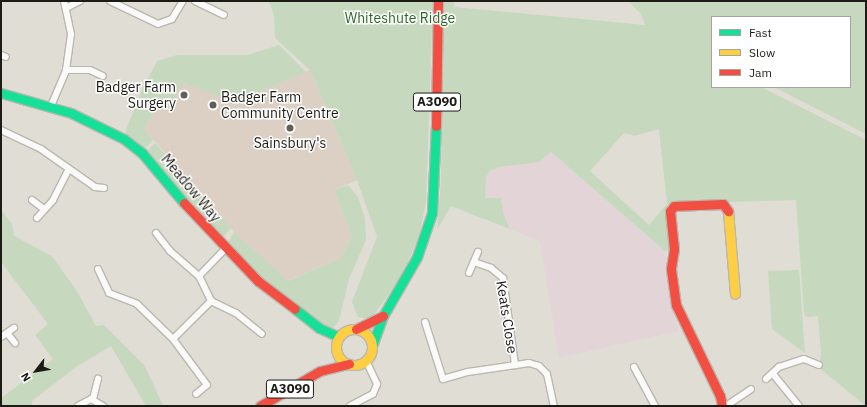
<!DOCTYPE html>
<html>
<head>
<meta charset="utf-8">
<style>
  body { margin:0 }
  #map { position:relative; width:867px; height:407px; overflow:hidden; background:#e0ddd4; font-family:"IBM Plex Sans",sans-serif }
  div>[style] { position:absolute }
  .commercial>* { inset:0; background:#dccfc4 }
  .education>* { inset:0; background:#e3d5d7 }
  .green>* { inset:0; background:#c6d9bf }
  .roads { filter:drop-shadow(1px 0 #bab7b0) drop-shadow(-1px 0 #bab7b0) drop-shadow(0 1px #bab7b0) drop-shadow(0 -1px #bab7b0) }
  .street>* { height:6px; margin:-3px; padding:0 3px; transform-origin:3px; border-radius:3px; background:#fafaf9 }
  .fast>* { height:9px; margin:-4.5px; padding:0 4.5px; transform-origin:4.5px; border-radius:4.5px; background:#16e098 }
  .slow>* { height:9px; margin:-4.5px; padding:0 4.5px; transform-origin:4.5px; border-radius:4.5px; background:#ffcf43 }
  .slow>.ring { margin:-4.5px; padding:0; box-sizing:content-box; background:none; border:9px solid #ffcf43; border-radius:50% }
  .jam>* { height:9px; margin:-4.5px; padding:0 4.5px; transform-origin:4.5px; border-radius:4.5px; background:#f24e42 }
  .dots>* { width:11px; height:11px; translate:-50% -50%; box-sizing:border-box; border:2px solid #fff; border-radius:50% }
  span { translate:-50% -50%; white-space:nowrap; text-align:center; line-height:1.15; -webkit-text-stroke:3px #fff; paint-order:stroke }
  .shield-label span { padding:1px 3px; background:#fff; border:1px solid; border-radius:3px; -webkit-text-stroke-width:0 }
  .shield-label { font-size:13px; color:#1d1b15; font-weight:700 }
  .park-label { font-size:14px; color:#2c662a }
  .poi-label { font-size:14px; color:#1d1b15 }
  .right { translate:-100% -50%; text-align:right }
  .left { translate:0 -50%; text-align:left }
  .street-label { font-size:14px; color:#1d1b15 }
  .frame { position:absolute; inset:0; border:2px solid #1d1b15; pointer-events:none }
  .legend { position:absolute; left:711px; top:16px; width:140px; height:72px; box-sizing:border-box; background:#fff; border:1px solid #a5a4a1; margin:0; padding:5px 7px; list-style:none; font-size:12px; color:#1d1b15 }
  .legend li { display:flex; align-items:center; gap:8px; height:20px }
  .legend b { width:20px; border:1px solid #a5a4a1 }
  .north { position:absolute; left:16px; top:351px; width:40px; height:40px; -webkit-text-stroke:3px #fff; paint-order:stroke; rotate:239deg; font-size:11px; font-weight:700; line-height:16px; text-align:center; color:#1d1b15 }
  .north::after { content:''; display:block; margin:auto; width:14px; height:18px; background:#1d1b15; clip-path:polygon(50% 0,100% 100%,50% 72%,0 100%) }
</style>
</head>
<body>
<div id="map">
  <div class="commercial">
    <i style="clip-path:polygon(310px 70px,357px 180px,334px 190px,352px 236px,341px 258px,287px 281px,234px 232px,144px 129px,163px 97px,182px 81px,236px 102px)"></i>
  </div>
  <div class="education">
    <i style="clip-path:polygon(457px 71px,665px 251px,678px 331px,559px 358px,540px 241px,451px 206px)"></i>
  </div>
  <div class="green">
    <i style="clip-path:polygon(269px 1px,433px 1px,426px 202px,419px 237px,400px 279px,371px 319px,358px 317px,352px 302px,377px 237px,357px 180px,310px 70px,275px 38px,274px 15px)"></i>
    <i style="clip-path:polygon(evenodd,442px 1px,454px 1px,454px 7px,645px 25px,641px 14px,628px 1px,866px 1px,866px 134px,774px 87px,850px 87px,850px 17px,712px 17px,712px 87px,761px 87px,866px 140px,866px 406px,819px 368px,821px 355px,818px 316px,806px 317px,804px 313px,796px 200px,667px 204px,671px 249px,665px 251px,551px 152px,539px 162px,499px 167px,490px 171px,486px 177px,485px 198px,501px 198px,503px 213px,510px 229px,451px 206px,437px 230px,441px 181px,442px 1px,659px 129px,667px 204px,649px 225px,590px 171px,624px 133px,634px 136px,659px 129px)"></i>
    <i style="clip-path:polygon(279px 45px,306px 72px,236px 102px,240px 93px,218px 96px,182px 82px,173px 100px,163px 97px,144px 129px,153px 140px,143px 150px,125px 132px,142px 90px,157px 61px,177px 55px,248px 55px)"></i>
    <i style="clip-path:polygon(155px 143px,231px 228px,220px 241px,146px 153px)"></i>
    <i style="clip-path:polygon(348px 185px,358px 197px,365px 218px,366px 240px,349px 279px,339px 321px,332px 329px,316px 323px,259px 278px,227px 244px,234px 232px,288px 281px,341px 258px,352px 236px,334px 190px)"></i>
    <i style="clip-path:polygon(1px 210px,12px 224px,14px 236px,52px 256px,77px 291px,96px 326px,104px 325px,145px 366px,163px 406px,146px 406px,111px 346px,76px 367px,32px 401px,32px 406px,1px 406px,1px 398px,53px 359px,35px 335px,48px 324px,1px 262px)"></i>
    <i style="clip-path:polygon(799px 270px,805px 353px,772px 329px,768px 271px)"></i>
  </div>
  <div class="roads">
    <div class="street">
      <i style="left:110px;top:1px;width:53px;rotate:25.6deg"></i>
      <i style="left:158px;top:24px;width:15px;rotate:-20deg"></i>
      <i style="left:172px;top:19px;width:21px;rotate:-59deg"></i>
      <i style="left:195px;top:1px;width:32px;rotate:26deg"></i>
      <i style="left:66px;top:8px;width:16px;rotate:-27deg"></i>
      <i style="left:1px;top:55px;width:5px;rotate:22deg"></i>
      <i style="left:66px;top:70px;width:24px"></i>
      <i style="left:90px;top:70px;width:14px;rotate:25deg"></i>
      <i style="left:51px;top:106px;width:39px;rotate:-67deg"></i>
      <i style="left:66px;top:70px;width:36px;rotate:-82deg"></i>
      <i style="left:71px;top:34px;width:34px;rotate:-102deg"></i>
      <i style="left:1px;top:130px;width:44px;rotate:25.4deg"></i>
      <i style="left:41px;top:149px;width:66px;rotate:35.1deg"></i>
      <i style="left:95px;top:187px;width:9px;rotate:6deg"></i>
      <i style="left:32px;top:200px;width:15px;rotate:37deg"></i>
      <i style="left:37px;top:218px;width:24px;rotate:-48deg"></i>
      <i style="left:53px;top:200px;width:35px;rotate:-63deg"></i>
      <i style="left:156px;top:233px;width:23px;rotate:52deg"></i>
      <i style="left:170px;top:251px;width:38px;rotate:41deg"></i>
      <i style="left:199px;top:276px;width:28px;rotate:64deg"></i>
      <i style="left:211px;top:301px;width:28px;rotate:26deg"></i>
      <i style="left:236px;top:313px;width:33px;rotate:39deg"></i>
      <i style="left:474px;top:262px;width:18px;rotate:19deg"></i>
      <i style="left:491px;top:268px;width:16px;rotate:40deg"></i>
      <i style="left:503px;top:278px;width:88px;rotate:82.1deg"></i>
      <i style="left:98px;top:269px;width:26px;rotate:65deg"></i>
      <i style="left:109px;top:293px;width:30px;rotate:21deg"></i>
      <i style="left:137px;top:304px;width:50px;rotate:44.2deg"></i>
      <i style="left:173px;top:339px;width:57px;rotate:53.5deg"></i>
      <i style="left:207px;top:385px;width:14px;rotate:141deg"></i>
      <i style="left:469px;top:273px;width:23px;rotate:-67deg"></i>
      <i style="left:199px;top:276px;width:37px;rotate:-46deg"></i>
      <i style="left:425px;top:322px;width:60px;rotate:72.5deg"></i>
      <i style="left:443px;top:379px;width:26px;rotate:-16deg"></i>
      <i style="left:468px;top:372px;width:62px;rotate:-8.4deg"></i>
      <i style="left:529px;top:363px;width:10px;rotate:17deg"></i>
      <i style="left:539px;top:366px;width:11px;rotate:45deg"></i>
      <i style="left:547px;top:374px;width:33px;rotate:78deg"></i>
      <i style="left:7px;top:333px;width:13px;rotate:51deg"></i>
      <i style="left:1px;top:337px;width:16px;rotate:-35deg"></i>
      <i style="left:173px;top:339px;width:54px;rotate:-45deg"></i>
      <i style="left:634px;top:367px;width:44px;rotate:61.7deg"></i>
      <i style="left:773px;top:374px;width:41px;rotate:50.9deg"></i>
      <i style="left:766px;top:379px;width:18px;rotate:-43deg"></i>
      <i style="left:779px;top:367px;width:26px;rotate:-18deg"></i>
      <i style="left:804px;top:359px;width:16px;rotate:22deg"></i>
      <i style="left:93px;top:399px;width:21px;rotate:-76deg"></i>
      <i style="left:78px;top:406px;width:15px;rotate:-28deg"></i>
      <i style="left:91px;top:399px;width:14px;rotate:30deg"></i>
      <i style="left:350px;top:406px;width:26px;rotate:-28deg"></i>
      <i style="left:373px;top:394px;width:11px;rotate:-68deg"></i>
      <i style="left:377px;top:384px;width:26px;rotate:-115deg"></i>
      <i style="left:726px;top:406px;width:30px;rotate:-34deg"></i>
    </div>
    <div class="fast">
      <i style="left:1px;top:93px;width:73px;rotate:15.9deg"></i>
      <i style="left:71px;top:113px;width:59px;rotate:26.1deg"></i>
      <i style="left:124px;top:139px;width:23px;rotate:38deg"></i>
      <i style="left:142px;top:153px;width:65px;rotate:50deg"></i>
      <i style="left:295px;top:309px;width:31px;rotate:38deg"></i>
      <i style="left:319px;top:328px;width:22px;rotate:24deg"></i>
      <i style="left:372px;top:346px;width:32px;rotate:-70deg"></i>
      <i style="left:383px;top:316px;width:68px;rotate:-60deg"></i>
      <i style="left:417px;top:257px;width:46px;rotate:-71.2deg"></i>
      <i style="left:432px;top:213px;width:87px;rotate:-87.4deg"></i>
    </div>
    <div class="slow">
      <i style="left:728px;top:211px;width:83px;rotate:85.2deg"></i>
      <i class="ring" style="left:336px;top:329px;width:27px;height:27px"></i>
    </div>
    <div class="jam">
      <i style="left:436px;top:126px;width:125px;rotate:-89.1deg"></i>
      <i style="left:184px;top:203px;width:108px;rotate:46.5deg"></i>
      <i style="left:258px;top:281px;width:46px;rotate:37.1deg"></i>
      <i style="left:356px;top:329px;width:30px;rotate:-26deg"></i>
      <i style="left:260px;top:406px;width:69px;rotate:-30.3deg"></i>
      <i style="left:320px;top:371px;width:30px;rotate:-14deg"></i>
      <i style="left:722px;top:406px;width:10px;rotate:-101deg"></i>
      <i style="left:720px;top:396px;width:101px;rotate:-115.8deg"></i>
      <i style="left:676px;top:305px;width:37px;rotate:-98deg"></i>
      <i style="left:671px;top:268px;width:19px;rotate:-81deg"></i>
      <i style="left:674px;top:249px;width:38px;rotate:-96deg"></i>
      <i style="left:670px;top:211px;width:6px;rotate:-51deg"></i>
      <i style="left:674px;top:206px;width:49px;rotate:-2.3deg"></i>
      <i style="left:723px;top:204px;width:9px;rotate:54deg"></i>
    </div>
  </div>
  <div class="dots">
    <i style="left:184px;top:95px;background:#615f58"></i>
    <i style="left:213px;top:105px;background:#615f58"></i>
    <i style="left:290px;top:128px;background:#615f58"></i>
  </div>
  <div class="shield-label">
    <span style="left:437px;top:102px">A3090</span>
    <span style="left:290px;top:389px">A3090</span>
  </div>
  <div class="park-label">
    <span style="left:400px;top:18px">Whiteshute Ridge</span>
  </div>
  <div class="poi-label">
    <span class="right" style="left:176px;top:95px">Badger Farm<br>Surgery</span>
    <span class="left" style="left:221px;top:105px">Badger Farm<br>Community Centre</span>
    <span style="left:290px;top:143px">Sainsbury's</span>
  </div>
  <div class="street-label">
    <span style="left:191px;top:188px;rotate:50deg">Meadow Way</span>
    <span style="left:507px;top:317px;rotate:81deg">Keats Close</span>
  </div>
  <div class="frame"></div>
  <ul class="legend">
  <li><b style="height:5px;background:#16e098"></b>Fast</li>
  <li><b style="height:5px;background:#ffcf43"></b>Slow</li>
  <li><b style="height:5px;background:#f24e42"></b>Jam</li>
  </ul>
  <div class="north">N</div>
</div>
</body>
</html>
